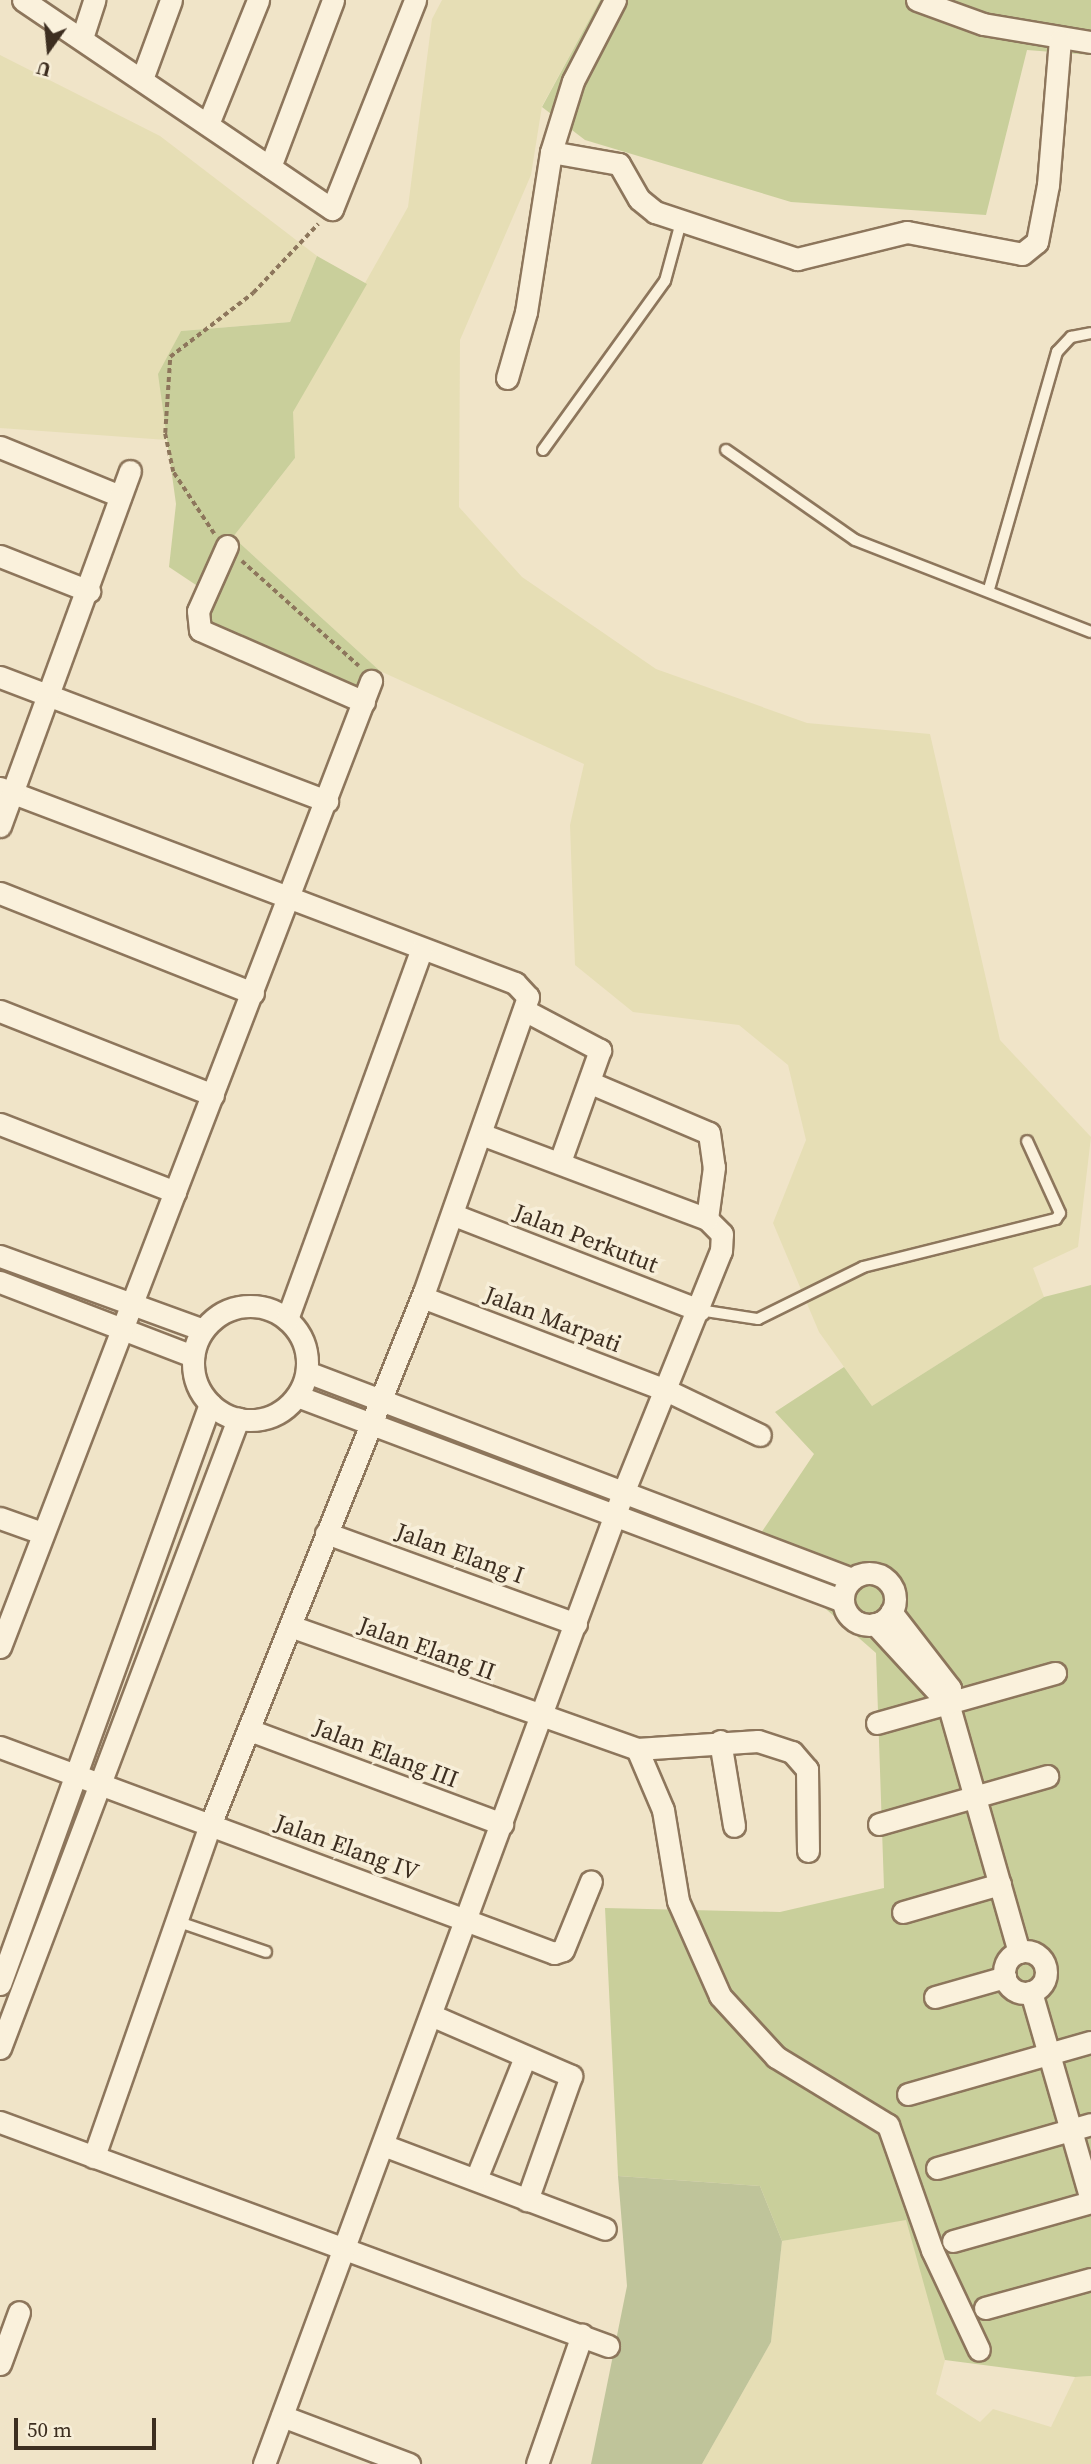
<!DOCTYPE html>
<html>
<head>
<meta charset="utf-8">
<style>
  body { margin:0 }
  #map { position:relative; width:1091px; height:2464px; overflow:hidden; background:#f0e4c8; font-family:"Source Serif 4",serif }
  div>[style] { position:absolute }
  .farmland>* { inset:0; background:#e6deb5 }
  .green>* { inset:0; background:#c9cf9b }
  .cemetery>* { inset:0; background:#bfc49a }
  .path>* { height:3.5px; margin-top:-1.75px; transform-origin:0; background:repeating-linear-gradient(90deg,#8d765c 0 5px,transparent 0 8.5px) }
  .roads { filter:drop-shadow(2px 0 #8d765c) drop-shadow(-2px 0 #8d765c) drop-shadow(0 2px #8d765c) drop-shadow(0 -2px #8d765c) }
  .lane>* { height:10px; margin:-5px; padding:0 5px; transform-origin:5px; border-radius:5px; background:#faf1dc }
  .street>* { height:21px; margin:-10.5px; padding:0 10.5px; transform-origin:10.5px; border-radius:10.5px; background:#faf1dc }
  .street>.ring { margin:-10.5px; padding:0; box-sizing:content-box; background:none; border:21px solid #faf1dc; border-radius:50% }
  span { translate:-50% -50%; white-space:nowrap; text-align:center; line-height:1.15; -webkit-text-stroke:7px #f7eed8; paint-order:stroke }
  .street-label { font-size:24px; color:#3d2e20 }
  .north { position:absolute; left:14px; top:14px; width:70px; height:70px; -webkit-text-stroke:5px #f7eed8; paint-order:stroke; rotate:195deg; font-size:19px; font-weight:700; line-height:28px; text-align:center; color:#3d2e20 }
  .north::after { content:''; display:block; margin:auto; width:24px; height:32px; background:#3d2e20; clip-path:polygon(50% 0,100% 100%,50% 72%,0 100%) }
  .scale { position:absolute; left:14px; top:2418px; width:142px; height:32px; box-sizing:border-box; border:4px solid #3d2e20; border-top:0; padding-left:9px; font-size:21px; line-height:24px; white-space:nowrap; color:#3d2e20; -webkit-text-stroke:5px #f7eed8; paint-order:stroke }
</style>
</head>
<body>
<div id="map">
  <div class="farmland">
    <i style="clip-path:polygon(442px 0,600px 0,542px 106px,531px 175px,460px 340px,459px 507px,522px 577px,656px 669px,807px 723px,930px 734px,1000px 1040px,1091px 1137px,1078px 1247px,1033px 1268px,1044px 1297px,872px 1406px,819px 1332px,773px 1223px,806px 1140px,788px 1065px,739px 1025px,633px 1012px,575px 965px,570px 825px,584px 764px,380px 671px,233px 537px,295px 458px,292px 412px,408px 207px,432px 19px)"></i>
    <i style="clip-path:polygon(0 55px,160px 136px,317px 256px,290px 322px,181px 331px,159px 374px,167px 440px,0 428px)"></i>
    <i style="clip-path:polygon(907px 2219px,945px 2360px,936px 2394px,980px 2422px,993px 2409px,1051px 2427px,1075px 2377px,1091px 2376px,1091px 2464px,702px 2464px,771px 2342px,782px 2241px)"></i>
  </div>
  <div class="green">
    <i style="clip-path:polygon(600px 0,1091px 0,1091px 55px,1027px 50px,986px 215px,791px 202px,585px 140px,542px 107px)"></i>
    <i style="clip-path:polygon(317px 256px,367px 284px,293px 412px,295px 458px,233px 537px,380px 671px,341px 697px,198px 633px,208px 593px,169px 567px,176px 504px,158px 374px,181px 331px,290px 322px)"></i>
    <i style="clip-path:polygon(1091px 1285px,1091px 2376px,1075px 2377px,945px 2360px,906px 2220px,782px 2241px,760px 2186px,618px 2176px,605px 1908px,780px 1912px,884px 1888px,876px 1653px,753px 1545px,814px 1454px,775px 1412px,844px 1367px,872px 1406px,1044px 1297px)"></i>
  </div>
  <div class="cemetery">
    <i style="clip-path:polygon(618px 2176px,760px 2186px,782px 2241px,771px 2342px,702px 2464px,591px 2464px,627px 2286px)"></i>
  </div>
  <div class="path">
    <i style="left:214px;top:534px;width:74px;rotate:-123.5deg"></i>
    <i style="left:173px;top:472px;width:40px;rotate:-102deg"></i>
    <i style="left:165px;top:433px;width:76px;rotate:-86.2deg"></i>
    <i style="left:170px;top:357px;width:105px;rotate:-37.6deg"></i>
    <i style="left:253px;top:293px;width:95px;rotate:-46.7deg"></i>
    <i style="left:242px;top:561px;width:157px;rotate:41.9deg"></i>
  </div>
  <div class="roads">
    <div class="lane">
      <i style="left:543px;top:450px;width:208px;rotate:-54.2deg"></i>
      <i style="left:665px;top:281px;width:61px;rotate:-74.8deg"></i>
      <i style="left:726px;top:450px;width:157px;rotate:34.9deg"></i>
      <i style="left:855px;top:540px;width:253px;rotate:21.3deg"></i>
      <i style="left:989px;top:589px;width:247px;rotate:-74deg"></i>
      <i style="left:1057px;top:352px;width:21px;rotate:-47deg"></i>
      <i style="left:1071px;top:337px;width:20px;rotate:-11deg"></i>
      <i style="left:699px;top:1310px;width:60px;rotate:8.7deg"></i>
      <i style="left:758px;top:1319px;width:117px;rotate:-26.3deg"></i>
      <i style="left:863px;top:1267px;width:199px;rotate:-14deg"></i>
      <i style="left:1056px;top:1219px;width:7px;rotate:-56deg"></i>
      <i style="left:1060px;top:1213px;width:79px;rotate:-114.6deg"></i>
      <i style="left:179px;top:1922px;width:92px;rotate:19deg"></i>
    </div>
    <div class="street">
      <i style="left:23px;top:0;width:373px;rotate:34.1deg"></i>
      <i style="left:332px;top:209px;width:225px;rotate:-68.3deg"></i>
      <i style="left:917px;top:0;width:70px;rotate:20deg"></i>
      <i style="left:983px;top:24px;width:109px;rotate:9.5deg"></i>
      <i style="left:82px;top:38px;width:40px;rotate:-72deg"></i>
      <i style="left:142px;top:79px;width:84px;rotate:-69.8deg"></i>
      <i style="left:208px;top:124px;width:134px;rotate:-68deg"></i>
      <i style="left:551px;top:152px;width:69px;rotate:10deg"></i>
      <i style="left:619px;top:164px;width:40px;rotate:60.3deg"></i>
      <i style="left:639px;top:199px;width:21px;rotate:39deg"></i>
      <i style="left:655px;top:212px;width:150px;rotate:18.3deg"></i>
      <i style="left:797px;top:259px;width:113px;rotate:-13.8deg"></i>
      <i style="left:907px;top:232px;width:117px;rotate:10.8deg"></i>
      <i style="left:1022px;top:254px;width:19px;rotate:-39deg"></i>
      <i style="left:1037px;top:242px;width:58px;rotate:-79.1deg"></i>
      <i style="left:1048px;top:185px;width:145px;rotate:-85.3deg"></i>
      <i style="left:270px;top:167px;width:178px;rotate:-69.3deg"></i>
      <i style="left:507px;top:378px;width:69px;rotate:-73.9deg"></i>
      <i style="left:526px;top:312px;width:162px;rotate:-81.1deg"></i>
      <i style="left:551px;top:152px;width:74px;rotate:-72.8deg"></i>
      <i style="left:573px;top:81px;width:91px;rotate:-62.6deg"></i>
      <i style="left:0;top:447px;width:130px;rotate:22.2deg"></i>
      <i style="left:227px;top:546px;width:71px;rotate:114deg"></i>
      <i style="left:198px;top:611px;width:19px;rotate:84deg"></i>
      <i style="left:200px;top:630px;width:179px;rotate:23.7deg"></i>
      <i style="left:0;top:556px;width:96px;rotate:21.5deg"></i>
      <i style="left:0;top:677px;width:350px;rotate:20.8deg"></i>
      <i style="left:0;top:788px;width:551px;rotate:20.74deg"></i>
      <i style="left:515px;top:983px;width:19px;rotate:47deg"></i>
      <i style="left:528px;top:997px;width:313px;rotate:109.4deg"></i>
      <i style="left:424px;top:1292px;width:574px;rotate:111.88deg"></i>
      <i style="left:210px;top:1825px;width:352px;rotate:109.3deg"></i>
      <i style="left:0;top:826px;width:378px;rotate:-69.9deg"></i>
      <i style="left:0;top:893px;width:272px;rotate:21.6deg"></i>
      <i style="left:0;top:1011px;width:229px;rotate:21.5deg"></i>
      <i style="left:526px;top:1011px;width:84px;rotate:27.8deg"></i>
      <i style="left:600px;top:1050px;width:119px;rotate:109.7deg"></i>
      <i style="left:591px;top:1083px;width:128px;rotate:23deg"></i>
      <i style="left:709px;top:1133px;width:34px;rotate:82deg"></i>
      <i style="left:714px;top:1167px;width:52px;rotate:97.7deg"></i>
      <i style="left:0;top:1124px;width:188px;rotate:21.2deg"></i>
      <i style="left:454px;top:1215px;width:263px;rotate:21.2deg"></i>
      <i style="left:0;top:1256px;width:216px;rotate:20deg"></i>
      <i style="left:0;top:1282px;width:207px;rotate:21deg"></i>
      <i style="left:422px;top:1297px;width:261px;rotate:20.9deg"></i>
      <i style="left:666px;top:1390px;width:104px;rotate:25.6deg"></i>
      <i class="ring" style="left:193px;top:1306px;width:93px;height:93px"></i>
      <i style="left:287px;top:1319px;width:394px;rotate:-70deg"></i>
      <i style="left:307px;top:1372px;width:583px;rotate:20.8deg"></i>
      <i style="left:297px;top:1396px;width:583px;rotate:20.58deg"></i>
      <i style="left:0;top:1518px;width:45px;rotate:19.7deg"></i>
      <i style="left:326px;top:1533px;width:266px;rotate:20deg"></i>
      <i class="ring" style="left:843px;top:1573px;width:31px;height:31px"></i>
      <i style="left:891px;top:1612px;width:96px;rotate:52.2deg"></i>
      <i style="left:950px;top:1688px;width:15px;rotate:98deg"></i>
      <i style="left:948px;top:1703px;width:259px;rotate:74.1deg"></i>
      <i style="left:875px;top:1624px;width:108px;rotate:47.3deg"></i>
      <i style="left:293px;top:1627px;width:365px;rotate:19.5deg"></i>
      <i style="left:637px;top:1749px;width:121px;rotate:-3.8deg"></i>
      <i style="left:758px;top:1741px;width:36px;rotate:18deg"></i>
      <i style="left:792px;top:1752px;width:23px;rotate:49deg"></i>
      <i style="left:807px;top:1769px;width:82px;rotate:89.3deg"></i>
      <i style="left:0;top:1647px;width:1035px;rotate:-68.99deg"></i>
      <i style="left:877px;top:1723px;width:185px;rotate:-15.7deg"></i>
      <i style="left:252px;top:1731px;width:267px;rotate:20.4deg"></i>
      <i style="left:720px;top:1741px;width:86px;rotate:80.6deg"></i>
      <i style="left:0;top:1747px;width:591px;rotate:20.4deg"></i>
      <i style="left:554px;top:1953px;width:9px;rotate:-18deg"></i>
      <i style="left:563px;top:1950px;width:74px;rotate:-67.9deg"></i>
      <i style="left:637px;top:1749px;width:66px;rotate:66.9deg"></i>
      <i style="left:663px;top:1810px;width:92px;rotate:80.6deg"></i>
      <i style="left:678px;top:1901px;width:104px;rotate:66.1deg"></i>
      <i style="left:720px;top:1996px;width:83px;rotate:47.4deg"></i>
      <i style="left:776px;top:2057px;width:131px;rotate:31.3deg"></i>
      <i style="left:888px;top:2125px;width:133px;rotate:70.6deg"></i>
      <i style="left:932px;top:2250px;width:110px;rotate:64.8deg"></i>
      <i style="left:879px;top:1824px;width:175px;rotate:-15.9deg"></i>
      <i style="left:903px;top:1912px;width:101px;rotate:-16.1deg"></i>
      <i class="ring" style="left:1004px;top:1951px;width:21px;height:21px"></i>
      <i style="left:0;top:1984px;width:617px;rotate:-70.1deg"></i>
      <i style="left:1031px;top:1992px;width:216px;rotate:73.9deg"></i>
      <i style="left:935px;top:1997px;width:73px;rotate:-15.9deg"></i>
      <i style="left:431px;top:2015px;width:153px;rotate:23.5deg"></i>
      <i style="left:571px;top:2076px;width:132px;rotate:109.5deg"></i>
      <i style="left:0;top:2048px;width:673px;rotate:-69.27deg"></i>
      <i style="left:908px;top:2094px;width:190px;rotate:-15.9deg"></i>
      <i style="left:0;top:2122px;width:648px;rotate:20.22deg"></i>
      <i style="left:383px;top:2145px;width:237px;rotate:20.7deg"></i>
      <i style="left:937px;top:2168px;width:160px;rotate:-15.9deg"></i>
      <i style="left:476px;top:2179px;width:131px;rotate:-68.1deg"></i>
      <i style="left:953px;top:2241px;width:143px;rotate:-15.8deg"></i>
      <i style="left:985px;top:2308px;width:110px;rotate:-15.3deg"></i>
      <i style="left:0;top:2364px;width:55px;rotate:-69.9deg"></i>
      <i style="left:282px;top:2416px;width:136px;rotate:20.7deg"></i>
      <i style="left:264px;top:2464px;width:1035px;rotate:-69.71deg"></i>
      <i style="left:623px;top:1493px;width:261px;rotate:-68deg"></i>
      <i style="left:721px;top:1251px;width:17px;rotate:-87deg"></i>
      <i style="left:722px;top:1234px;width:21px;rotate:-135deg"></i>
      <i style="left:707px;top:1219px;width:241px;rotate:-159.4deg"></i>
      <i style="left:537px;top:2464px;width:137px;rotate:-70.8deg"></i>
    </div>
  </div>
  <div class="street-label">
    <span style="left:586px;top:1238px;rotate:21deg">Jalan Perkutut</span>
    <span style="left:553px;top:1319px;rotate:21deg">Jalan Marpati</span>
    <span style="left:460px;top:1553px;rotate:20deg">Jalan Elang I</span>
    <span style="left:427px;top:1648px;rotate:20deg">Jalan Elang II</span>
    <span style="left:386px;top:1753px;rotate:21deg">Jalan Elang III</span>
    <span style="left:347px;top:1847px;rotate:20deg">Jalan Elang IV</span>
  </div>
  <div class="north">U</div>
  <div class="scale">50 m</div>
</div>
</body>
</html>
